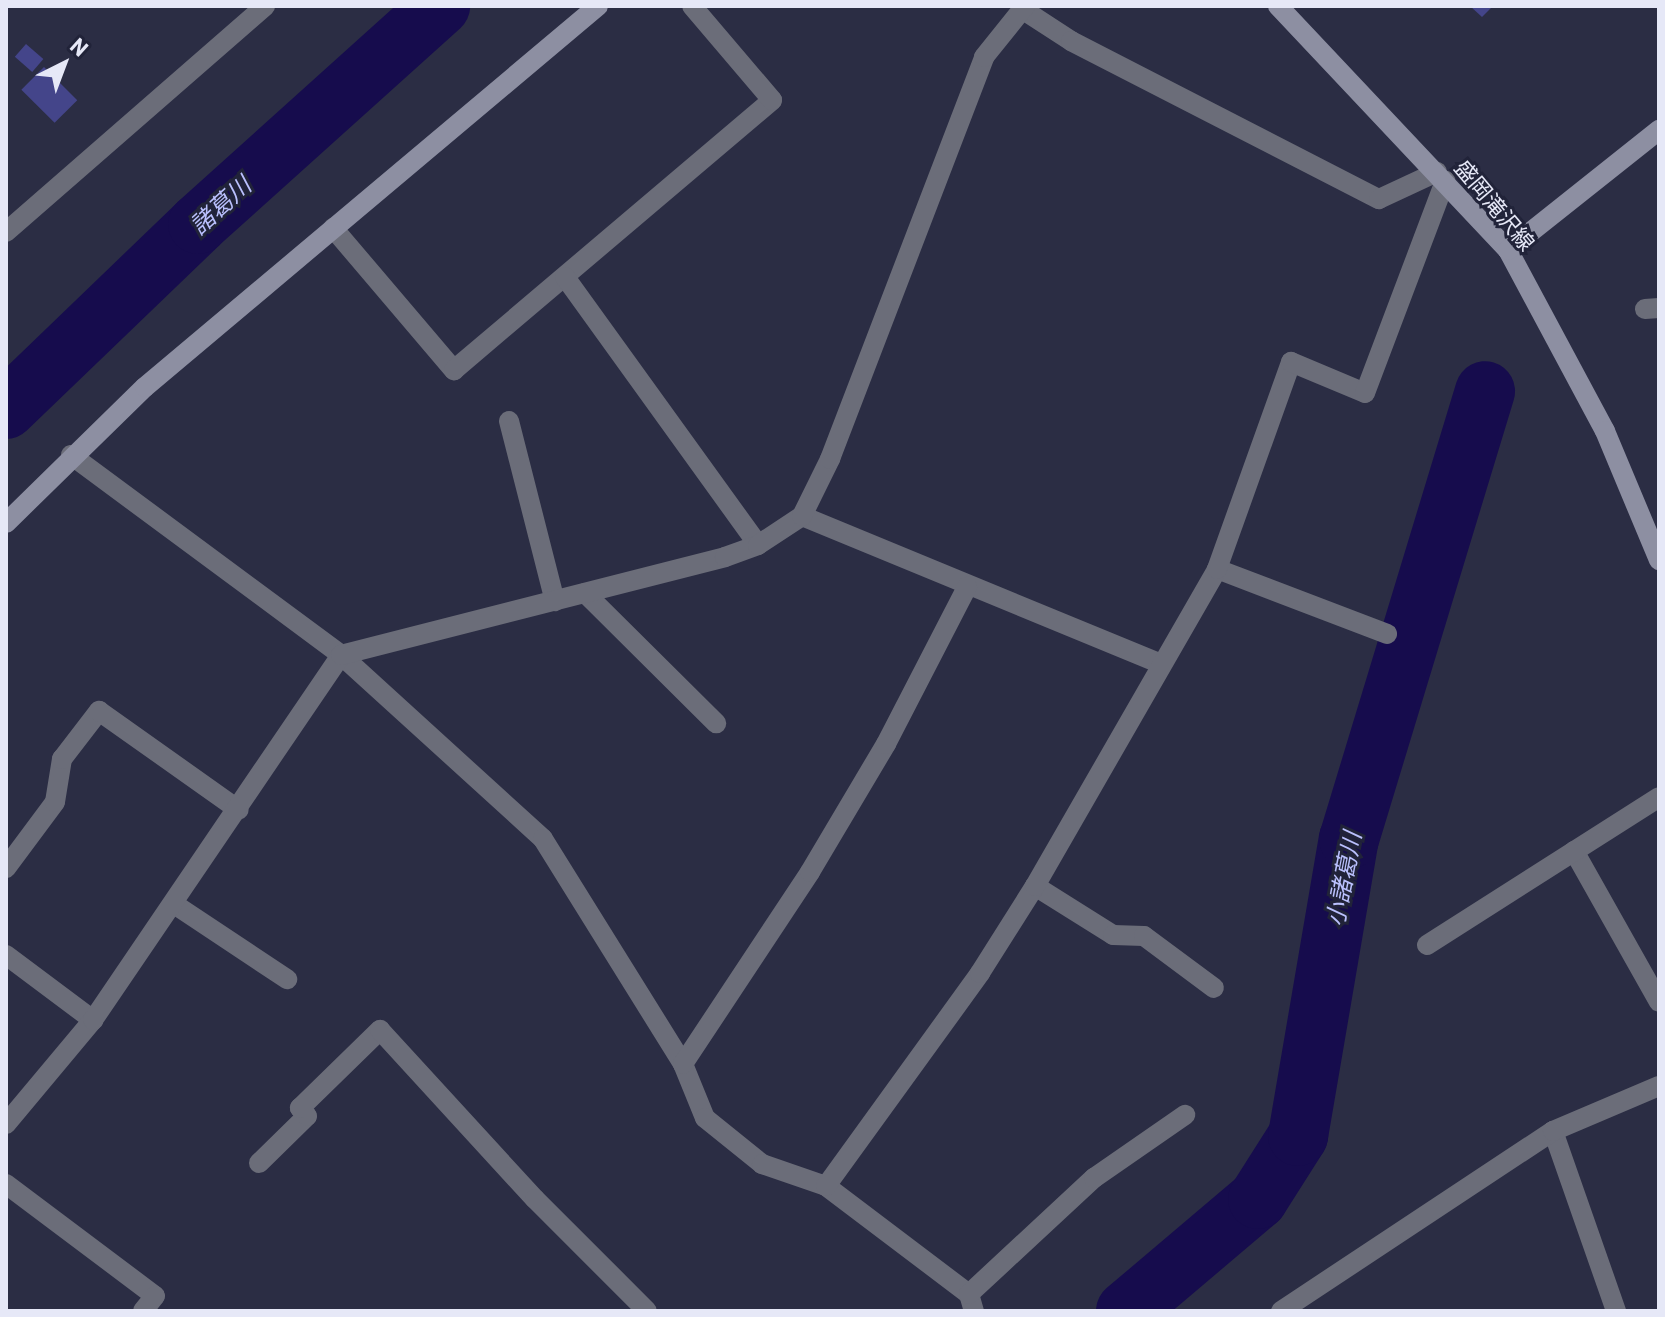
<!DOCTYPE html>
<html>
<head>
<meta charset="utf-8">
<style>
  body { margin:0 }
  #map { position:relative; width:1665px; height:1317px; overflow:hidden; background:#2b2d44; font-family:Barlow,"Noto Sans JP",sans-serif }
  div>[style] { position:absolute }
  .river>* { height:60px; margin:-30px; padding:0 30px; transform-origin:30px; border-radius:30px; background:#160c4d }
  .building>* { inset:0; background:#44458a; transform-origin:0 0 }
  .street>* { height:20px; margin:-10px; padding:0 10px; transform-origin:10px; border-radius:10px; background:#6b6d79 }
  .secondary>* { height:20px; margin:-10px; padding:0 10px; transform-origin:10px; border-radius:10px; background:#8d8fa2 }
  span { translate:-50% -50%; white-space:nowrap; text-align:center; line-height:1.15; -webkit-text-stroke:6px #212339; paint-order:stroke }
  .street-label { font-size:22px; color:#e6e8f7 }
  .water-label { font-size:24px; color:#bac0fd; font-style:italic }
  .frame { position:absolute; inset:0; border:8px solid #e6e8f7; pointer-events:none }
  .north { position:absolute; left:24px; top:24px; width:80px; height:80px; -webkit-text-stroke:6px #212339; paint-order:stroke; rotate:42deg; font-size:22px; font-weight:700; line-height:32px; text-align:center; color:#e6e8f7 }
  .north::after { content:''; display:block; margin:auto; width:28px; height:36px; background:#e6e8f7; clip-path:polygon(50% 0,100% 100%,50% 72%,0 100%) }
</style>
</head>
<body>
<div id="map">
  <div class="river">
    <i style="left:6px;top:409px;width:267px;rotate:-43.9deg"></i>
    <i style="left:198px;top:224px;width:326px;rotate:-42deg"></i>
    <i style="left:1126px;top:1311px;width:173px;rotate:-40.3deg"></i>
    <i style="left:1258px;top:1199px;width:75px;rotate:-57.6deg"></i>
    <i style="left:1298px;top:1136px;width:301px;rotate:-80.3deg"></i>
    <i style="left:1349px;top:839px;width:468px;rotate:-73.1deg"></i>
  </div>
  <div class="building">
    <i style="clip-path:polygon(1470px 6px,1493px 6px,1482px 17px)"></i>
    <i style="left:26px;top:44px;width:23px;height:17px;rotate:41deg"></i>
    <i style="left:44px;top:67px;width:47px;height:32px;rotate:45deg"></i>
  </div>
  <div class="street">
    <i style="left:1022px;top:9px;width:59px;rotate:33.1deg"></i>
    <i style="left:1071px;top:41px;width:346px;rotate:27.2deg"></i>
    <i style="left:1379px;top:199px;width:64px;rotate:-25deg"></i>
    <i style="left:333px;top:228px;width:187px;rotate:49.6deg"></i>
    <i style="left:454px;top:370px;width:417px;rotate:-40.3deg"></i>
    <i style="left:772px;top:100px;width:123px;rotate:-130.4deg"></i>
    <i style="left:6px;top:232px;width:344px;rotate:-41.1deg"></i>
    <i style="left:565px;top:277px;width:330px;rotate:54.2deg"></i>
    <i style="left:1645px;top:309px;width:14px;rotate:-4deg"></i>
    <i style="left:509px;top:421px;width:186px;rotate:75.7deg"></i>
    <i style="left:71px;top:455px;width:336px;rotate:36.5deg"></i>
    <i style="left:341px;top:655px;width:273px;rotate:42.3deg"></i>
    <i style="left:543px;top:839px;width:265px;rotate:58.1deg"></i>
    <i style="left:683px;top:1064px;width:58px;rotate:67.8deg"></i>
    <i style="left:705px;top:1118px;width:73px;rotate:38.9deg"></i>
    <i style="left:762px;top:1164px;width:68px;rotate:19deg"></i>
    <i style="left:826px;top:1186px;width:179px;rotate:37.1deg"></i>
    <i style="left:969px;top:1294px;width:18px;rotate:74deg"></i>
    <i style="left:802px;top:516px;width:388px;rotate:22.4deg"></i>
    <i style="left:1217px;top:569px;width:182px;rotate:20.9deg"></i>
    <i style="left:585px;top:593px;width:185px;rotate:44.8deg"></i>
    <i style="left:1574px;top:851px;width:173px;rotate:60.6deg"></i>
    <i style="left:6px;top:868px;width:82px;rotate:-53.4deg"></i>
    <i style="left:55px;top:802px;width:44px;rotate:-80.8deg"></i>
    <i style="left:62px;top:759px;width:61px;rotate:-52.4deg"></i>
    <i style="left:99px;top:711px;width:171px;rotate:35.3deg"></i>
    <i style="left:1035px;top:886px;width:92px;rotate:32.1deg"></i>
    <i style="left:1113px;top:935px;width:31px;rotate:2deg"></i>
    <i style="left:1144px;top:936px;width:87px;rotate:36.6deg"></i>
    <i style="left:174px;top:904px;width:136px;rotate:33.6deg"></i>
    <i style="left:1427px;top:945px;width:275px;rotate:-32.5deg"></i>
    <i style="left:6px;top:955px;width:109px;rotate:36.8deg"></i>
    <i style="left:683px;top:1064px;width:230px;rotate:-56.5deg"></i>
    <i style="left:810px;top:872px;width:149px;rotate:-59.3deg"></i>
    <i style="left:886px;top:744px;width:177px;rotate:-62.7deg"></i>
    <i style="left:6px;top:1124px;width:136px;rotate:-50.1deg"></i>
    <i style="left:93px;top:1020px;width:441px;rotate:-55.8deg"></i>
    <i style="left:341px;top:655px;width:396px;rotate:-14.3deg"></i>
    <i style="left:725px;top:557px;width:35px;rotate:-20deg"></i>
    <i style="left:758px;top:545px;width:53px;rotate:-33.4deg"></i>
    <i style="left:802px;top:516px;width:64px;rotate:-63.8deg"></i>
    <i style="left:830px;top:459px;width:430px;rotate:-69deg"></i>
    <i style="left:984px;top:57px;width:65px;rotate:-51.2deg"></i>
    <i style="left:1553px;top:1131px;width:191px;rotate:70.7deg"></i>
    <i style="left:259px;top:1163px;width:67px;rotate:-44.4deg"></i>
    <i style="left:307px;top:1116px;width:11px;rotate:-131deg"></i>
    <i style="left:300px;top:1108px;width:112px;rotate:-44.3deg"></i>
    <i style="left:380px;top:1030px;width:229px;rotate:47.5deg"></i>
    <i style="left:535px;top:1199px;width:158px;rotate:45deg"></i>
    <i style="left:6px;top:1184px;width:186px;rotate:36.9deg"></i>
    <i style="left:155px;top:1296px;width:19px;rotate:129deg"></i>
    <i style="left:826px;top:1186px;width:263px;rotate:-54.1deg"></i>
    <i style="left:980px;top:973px;width:103px;rotate:-57.7deg"></i>
    <i style="left:1035px;top:886px;width:366px;rotate:-60.1deg"></i>
    <i style="left:1217px;top:569px;width:220px;rotate:-70.3deg"></i>
    <i style="left:1291px;top:362px;width:80px;rotate:22.7deg"></i>
    <i style="left:1365px;top:393px;width:227px;rotate:-69.3deg"></i>
    <i style="left:969px;top:1294px;width:171px;rotate:-42.9deg"></i>
    <i style="left:1094px;top:1178px;width:111px;rotate:-34.7deg"></i>
    <i style="left:1281px;top:1311px;width:326px;rotate:-33.5deg"></i>
    <i style="left:1553px;top:1131px;width:115px;rotate:-23deg"></i>
  </div>
  <div class="secondary">
    <i style="left:1278px;top:6px;width:335px;rotate:46.7deg"></i>
    <i style="left:1508px;top:250px;width:205px;rotate:61.8deg"></i>
    <i style="left:1605px;top:431px;width:140px;rotate:67.3deg"></i>
    <i style="left:1508px;top:250px;width:193px;rotate:-38.5deg"></i>
    <i style="left:6px;top:523px;width:194px;rotate:-44.4deg"></i>
    <i style="left:145px;top:387px;width:592px;rotate:-40.07deg"></i>
  </div>
  <div class="street-label">
    <span style="left:1495px;top:205px;rotate:50deg">盛岡滝沢線</span>
  </div>
  <div class="water-label">
    <span style="left:220px;top:205px;rotate:-42deg">諸葛川</span>
    <span style="left:1343px;top:879px;rotate:-79deg">小諸葛川</span>
  </div>
  <div class="frame"></div>
  <div class="north">N</div>
</div>
</body>
</html>
